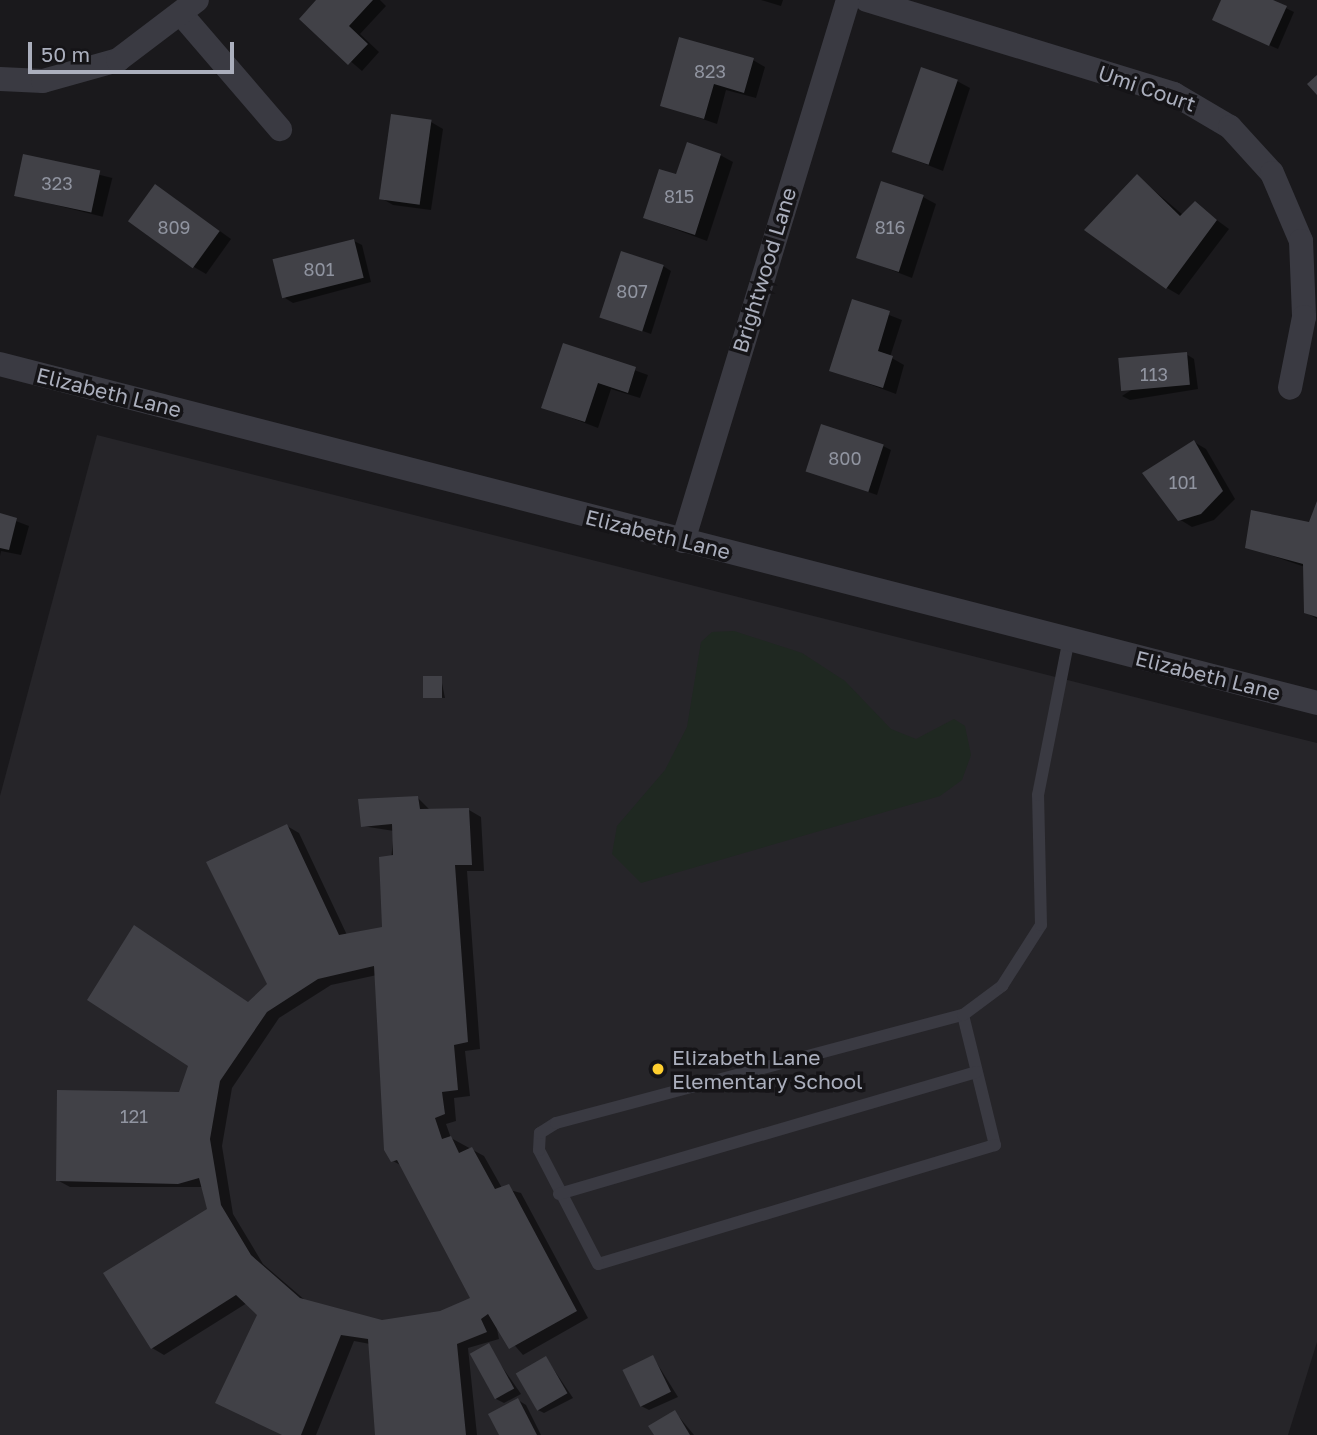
<!DOCTYPE html>
<html>
<head>
<meta charset="utf-8">
<style>
  body { margin:0 }
  #map { position:relative; width:1317px; height:1435px; overflow:hidden; background:#1a191c; font-family:"Golos Text",sans-serif }
  div>[style] { position:absolute }
  .built>* { inset:0; background:#262529 }
  .green>* { inset:0; background:#1f2821 }
  .shadow>* { inset:0; background:#0007; transform-origin:0 0 }
  .building>* { inset:0; background:#414147; transform-origin:0 0 }
  .service>* { height:12px; margin:-6px; padding:0 6px; transform-origin:6px; border-radius:6px; background:#3a3a42 }
  .minor>* { height:24px; margin:-12px; padding:0 12px; transform-origin:12px; border-radius:12px; background:#3a3a42 }
  .dots>* { width:19px; height:19px; translate:-50% -50%; box-sizing:border-box; border:4px solid #151417; border-radius:50% }
  span { translate:-50% -50%; white-space:nowrap; text-align:center; line-height:1.15; -webkit-text-stroke:7px #151417; paint-order:stroke }
  .number-label { font-size:18px; color:#9094a0 }
  .number-label span { -webkit-text-stroke-width:0 }
  .street-label { font-size:21px; color:#abafbd }
  .poi-label { font-size:21px; color:#abafbd }
  .left { translate:0 -50%; text-align:left }
  .scale { position:absolute; left:28px; top:42px; width:206px; height:32px; box-sizing:border-box; border:4px solid #abafbd; border-top:0; padding-left:9px; font-size:21px; line-height:24px; white-space:nowrap; color:#abafbd; -webkit-text-stroke:5px #151417; paint-order:stroke }
</style>
</head>
<body>
<div id="map">
  <div class="built">
    <i style="clip-path:polygon(97px 435px,1317px 743px,1317px 1342px,1288px 1435px,0 1435px,0 796px)"></i>
  </div>
  <div class="green">
    <i style="clip-path:polygon(734px 631px,802px 653px,845px 681px,891px 729px,916px 739px,954px 719px,965px 726px,971px 755px,962px 780px,940px 796px,641px 883px,612px 854px,617px 826px,665px 770px,687px 727px,701px 642px,712px 632px)"></i>
  </div>
  <div class="shadow">
    <i style="clip-path:polygon(318px 0,380px 0,386px 6px,360px 34px,379px 52px,362px 71px,301px 19px)"></i>
    <i style="clip-path:polygon(761px 0,783px 0,781px 6px)"></i>
    <i style="clip-path:polygon(1223px 0,1269px 0,1294px 12px,1278px 49px,1222px 24px)"></i>
    <i style="clip-path:polygon(753px 60px,765px 67px,756px 98px,726px 90px,717px 124px,662px 105px)"></i>
    <i style="clip-path:polygon(957px 81px,970px 88px,943px 171px,894px 152px)"></i>
    <i style="clip-path:polygon(431px 122px,443px 129px,431px 210px,393px 205px,381px 198px)"></i>
    <i style="clip-path:polygon(720px 155px,733px 162px,707px 241px,645px 218px)"></i>
    <i style="left:24px;top:156px;width:91px;height:40px;rotate:14deg"></i>
    <i style="clip-path:polygon(1137px 176px,1183px 215px,1195px 204px,1229px 229px,1179px 295px,1167px 288px)"></i>
    <i style="clip-path:polygon(168px 194px,231px 239px,206px 274px,194px 267px)"></i>
    <i style="clip-path:polygon(923px 197px,936px 204px,912px 278px,858px 257px)"></i>
    <i style="clip-path:polygon(354px 241px,362px 245px,371px 282px,293px 303px,285px 298px)"></i>
    <i style="clip-path:polygon(663px 266px,671px 271px,651px 334px,601px 316px)"></i>
    <i style="clip-path:polygon(853px 301px,902px 320px,890px 357px,904px 365px,896px 394px,831px 370px)"></i>
    <i style="clip-path:polygon(564px 345px,648px 375px,640px 398px,611px 389px,598px 428px,543px 407px)"></i>
    <i style="clip-path:polygon(1186px 354px,1194px 359px,1198px 389px,1130px 400px,1122px 396px)"></i>
    <i style="clip-path:polygon(1194px 442px,1206px 449px,1235px 499px,1214px 520px,1192px 527px,1179px 519px)"></i>
    <i style="clip-path:polygon(883px 446px,891px 450px,877px 495px,808px 471px)"></i>
    <i style="clip-path:polygon(1317px 506px,1317px 619px,1305px 612px,1305px 567px,1247px 547px,1310px 524px)"></i>
    <i style="clip-path:polygon(0 515px,29px 526px,21px 555px,1px 551px,0 556px)"></i>
    <i style="clip-path:polygon(441px 678px,445px 698px,426px 697px)"></i>
    <i style="clip-path:polygon(evenodd,418px 798px,431px 811px,469px 810px,481px 817px,484px 871px,467px 871px,480px 1049px,465px 1051px,470px 1096px,454px 1098px,456px 1121px,446px 1124px,451px 1138px,484px 1156px,502px 1188px,521px 1193px,588px 1318px,523px 1355px,496px 1324px,499px 1339px,468px 1348px,477px 1435px,378px 1435px,370px 1344px,354px 1341px,316px 1435px,283px 1435px,259px 1314px,247px 1303px,164px 1355px,152px 1348px,209px 1210px,203px 1187px,70px 1187px,57px 1180px,180px 1094px,269px 984px,287px 826px,299px 833px,347px 935px,384px 928px,394px 831px,362px 826px,418px 798px,377px 975px,393px 1161px,402px 1166px,472px 1299px,440px 1313px,382px 1322px,306px 1301px,263px 1264px,233px 1214px,222px 1146px,232px 1088px,279px 1018px,331px 985px,377px 975px)"></i>
    <i style="clip-path:polygon(487px 1345px,521px 1394px,504px 1403px,496px 1399px)"></i>
    <i style="clip-path:polygon(653px 1357px,678px 1397px,649px 1410px,641px 1406px)"></i>
    <i style="clip-path:polygon(546px 1358px,573px 1398px,544px 1413px,536px 1409px)"></i>
    <i style="clip-path:polygon(518px 1400px,526px 1405px,541px 1435px,501px 1435px)"></i>
    <i style="clip-path:polygon(675px 1412px,694px 1435px,656px 1435px)"></i>
  </div>
  <div class="building">
    <i style="clip-path:polygon(316px 0,373px 0,349px 26px,368px 44px,348px 65px,299px 19px)"></i>
    <i style="clip-path:polygon(1221px 0,1273px 0,1287px 6px,1269px 46px,1212px 20px)"></i>
    <i style="clip-path:polygon(679px 37px,754px 58px,744px 93px,714px 84px,704px 119px,660px 106px)"></i>
    <i style="left:921px;top:67px;width:39px;height:90px;rotate:19deg"></i>
    <i style="clip-path:polygon(1317px 75px,1317px 95px,1307px 84px)"></i>
    <i style="left:391px;top:114px;width:41px;height:86px;rotate:8deg"></i>
    <i style="clip-path:polygon(687px 142px,721px 154px,695px 235px,643px 218px,659px 169px,676px 174px)"></i>
    <i style="left:23px;top:154px;width:79px;height:43px;rotate:12deg"></i>
    <i style="clip-path:polygon(1137px 174px,1180px 216px,1195px 201px,1217px 220px,1166px 289px,1084px 230px)"></i>
    <i style="left:881px;top:181px;width:45px;height:81px;rotate:18deg"></i>
    <i style="left:155px;top:184px;width:80px;height:46px;rotate:36deg"></i>
    <i style="left:354px;top:239px;width:40px;height:84px;rotate:76deg"></i>
    <i style="left:621px;top:251px;width:45px;height:70px;rotate:18deg"></i>
    <i style="clip-path:polygon(852px 299px,890px 311px,878px 351px,893px 356px,883px 388px,829px 371px)"></i>
    <i style="clip-path:polygon(563px 343px,636px 367px,628px 393px,598px 383px,585px 422px,541px 408px)"></i>
    <i style="left:1187px;top:352px;width:33px;height:69px;rotate:85deg"></i>
    <i style="left:821px;top:424px;width:66px;height:50px;rotate:18deg"></i>
    <i style="clip-path:polygon(1194px 440px,1223px 491px,1201px 514px,1178px 521px,1142px 473px)"></i>
    <i style="clip-path:polygon(1317px 501px,1317px 617px,1304px 613px,1303px 564px,1245px 548px,1251px 510px,1309px 522px)"></i>
    <i style="clip-path:polygon(0 513px,17px 518px,9px 550px,0 548px)"></i>
    <i style="left:423px;top:676px;width:19px;height:22px"></i>
    <i style="clip-path:polygon(evenodd,418px 796px,420px 809px,469px 808px,472px 865px,455px 865px,468px 1042px,454px 1045px,458px 1090px,442px 1092px,445px 1114px,435px 1118px,442px 1139px,451px 1136px,459px 1153px,472px 1147px,495px 1189px,509px 1184px,577px 1311px,509px 1349px,488px 1314px,481px 1319px,487px 1332px,457px 1344px,466px 1435px,375px 1435px,368px 1339px,341px 1335px,301px 1435px,282px 1435px,215px 1403px,257px 1315px,236px 1295px,151px 1349px,103px 1273px,207px 1209px,199px 1178px,178px 1184px,56px 1181px,57px 1090px,179px 1092px,188px 1066px,87px 1000px,134px 925px,248px 1002px,267px 984px,206px 862px,287px 824px,339px 935px,382px 927px,379px 857px,393px 855px,392px 824px,361px 827px,358px 799px,418px 796px,374px 966px,384px 1150px,391px 1162px,397px 1160px,470px 1298px,440px 1311px,382px 1320px,300px 1298px,251px 1255px,221px 1205px,210px 1139px,220px 1081px,267px 1012px,318px 979px,374px 966px)"></i>
    <i style="left:489px;top:1343px;width:52px;height:22px;rotate:61deg"></i>
    <i style="left:653px;top:1355px;width:41px;height:34px;rotate:64deg"></i>
    <i style="left:546px;top:1356px;width:43px;height:35px;rotate:60deg"></i>
    <i style="clip-path:polygon(518px 1398px,537px 1435px,499px 1435px,488px 1414px)"></i>
    <i style="clip-path:polygon(675px 1410px,690px 1435px,654px 1435px,648px 1426px)"></i>
  </div>
  <div class="service">
    <i style="left:963px;top:1015px;width:134px;rotate:76.2deg"></i>
    <i style="left:995px;top:1145px;width:414px;rotate:163.3deg"></i>
    <i style="left:598px;top:1264px;width:128px;rotate:-117.4deg"></i>
    <i style="left:539px;top:1150px;width:17px;rotate:-87deg"></i>
    <i style="left:540px;top:1133px;width:19px;rotate:-32deg"></i>
    <i style="left:556px;top:1123px;width:421px;rotate:-14.9deg"></i>
    <i style="left:963px;top:1015px;width:49px;rotate:-36.6deg"></i>
    <i style="left:1002px;top:986px;width:72px;rotate:-57.4deg"></i>
    <i style="left:1041px;top:925px;width:130px;rotate:-91.3deg"></i>
    <i style="left:1038px;top:795px;width:159px;rotate:-78.8deg"></i>
    <i style="left:559px;top:1194px;width:435px;rotate:-16.3deg"></i>
  </div>
  <div class="minor">
    <i style="left:867px;top:0;width:321px;rotate:17deg"></i>
    <i style="left:1174px;top:94px;width:65px;rotate:30.5deg"></i>
    <i style="left:1230px;top:127px;width:62px;rotate:47.6deg"></i>
    <i style="left:1272px;top:173px;width:74px;rotate:66.9deg"></i>
    <i style="left:1301px;top:241px;width:76px;rotate:87.7deg"></i>
    <i style="left:1304px;top:317px;width:72px;rotate:101.2deg"></i>
    <i style="left:181px;top:14px;width:152px;rotate:49.3deg"></i>
    <i style="left:0;top:79px;width:43px;rotate:2.7deg"></i>
    <i style="left:43px;top:81px;width:78px;rotate:-15.6deg"></i>
    <i style="left:118px;top:60px;width:99px;rotate:-37.2deg"></i>
    <i style="left:0;top:364px;width:1360px;rotate:14.43deg"></i>
    <i style="left:683px;top:541px;width:566px;rotate:-73.04deg"></i>
  </div>
  <div class="dots">
    <i style="left:658px;top:1069px;background:#ffcf2f"></i>
  </div>
  <div class="number-label">
    <span style="left:710px;top:71px">823</span>
    <span style="left:57px;top:183px">323</span>
    <span style="left:679px;top:196px">815</span>
    <span style="left:174px;top:227px">809</span>
    <span style="left:890px;top:227px">816</span>
    <span style="left:319px;top:269px">801</span>
    <span style="left:632px;top:291px">807</span>
    <span style="left:1154px;top:374px">113</span>
    <span style="left:845px;top:458px">800</span>
    <span style="left:1183px;top:482px">101</span>
    <span style="left:134px;top:1116px">121</span>
  </div>
  <div class="street-label">
    <span style="left:1147px;top:88px;rotate:19deg">Umi Court</span>
    <span style="left:764px;top:270px;rotate:-73deg">Brightwood Lane</span>
    <span style="left:109px;top:392px;rotate:14deg">Elizabeth Lane</span>
    <span style="left:658px;top:534px;rotate:14deg">Elizabeth Lane</span>
    <span style="left:1208px;top:675px;rotate:14deg">Elizabeth Lane</span>
  </div>
  <div class="poi-label">
    <span class="left" style="left:672px;top:1069px">Elizabeth Lane<br>Elementary School</span>
  </div>
  <div class="scale">50 m</div>
</div>
</body>
</html>
